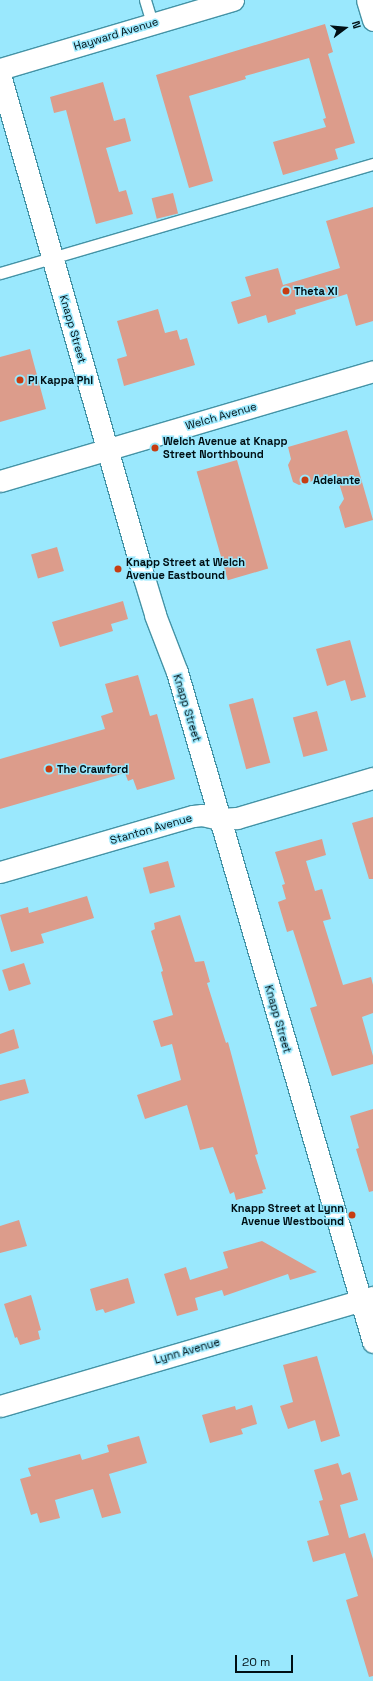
<!DOCTYPE html>
<html>
<head>
<meta charset="utf-8">
<style>
  body { margin:0 }
  #map { position:relative; width:373px; height:1681px; overflow:hidden; background:#9ae8fd; font-family:"Space Grotesk",sans-serif }
  div>[style] { position:absolute }
  .building>* { inset:0; background:#dc9c8b; transform-origin:0 0 }
  .roads { filter:drop-shadow(1px 0 #4493a6) drop-shadow(-1px 0 #4493a6) drop-shadow(0 1px #4493a6) drop-shadow(0 -1px #4493a6) }
  .service>* { height:11px; margin:-5.5px; padding:0 5.5px; transform-origin:5.5px; border-radius:5.5px; background:#fff }
  .minor>* { height:21px; margin:-10.5px; padding:0 10.5px; transform-origin:10.5px; border-radius:10.5px; background:#fff }
  .dots>* { width:11px; height:11px; translate:-50% -50%; box-sizing:border-box; border:2px solid #9ae8fd; border-radius:50% }
  span { translate:-50% -50%; white-space:nowrap; text-align:center; line-height:1.15; -webkit-text-stroke:3px #9ae8fd; paint-order:stroke }
  .street-label { font-size:11px; color:#000f14 }
  .poi-label { font-size:11px; color:#000f14; font-weight:700 }
  .left { translate:0 -50%; text-align:left }
  .right { translate:-100% -50%; text-align:right }
  .north { position:absolute; left:325px; top:8px; width:40px; height:40px; -webkit-text-stroke:3px #9ae8fd; paint-order:stroke; rotate:74deg; font-size:11px; font-weight:700; line-height:16px; text-align:center; color:#000f14 }
  .north::after { content:''; display:block; margin:auto; width:14px; height:18px; background:#000f14; clip-path:polygon(50% 0,100% 100%,50% 72%,0 100%) }
  .scale { position:absolute; left:235px; top:1655px; width:58px; height:18px; box-sizing:border-box; border:2px solid #000f14; border-top:0; padding-left:5px; font-size:12px; line-height:14px; white-space:nowrap; color:#000f14; -webkit-text-stroke:3px #9ae8fd; paint-order:stroke }
</style>
</head>
<body>
<div id="map">
  <div class="building">
    <i style="clip-path:polygon(325px 24px,333px 52px,328px 54px,355px 143px,335px 149px,338px 159px,283px 175px,273px 142px,326px 127px,323px 119px,326px 118px,309px 58px,245px 76px,246px 79px,189px 96px,213px 181px,189px 188px,156px 75px)"></i>
    <i style="clip-path:polygon(103px 82px,114px 121px,125px 118px,131px 141px,106px 148px,119px 192px,126px 190px,133px 214px,96px 224px,66px 110px,54px 113px,50px 97px)"></i>
    <i style="left:173px;top:193px;width:21px;height:22px;rotate:76deg"></i>
    <i style="clip-path:polygon(373px 207px,373px 321px,356px 326px,347px 294px,295px 310px,296px 314px,268px 323px,266px 315px,238px 324px,231px 302px,251px 296px,245px 277px,278px 268px,283px 285px,340px 268px,326px 221px)"></i>
    <i style="clip-path:polygon(158px 309px,165px 333px,177px 330px,180px 340px,187px 338px,195px 365px,124px 386px,117px 359px,127px 356px,117px 321px)"></i>
    <i style="clip-path:polygon(30px 349px,46px 409px,0 422px,0 357px)"></i>
    <i style="clip-path:polygon(347px 430px,373px 520px,345px 528px,339px 507px,344px 499px,336px 474px,299px 485px,293px 482px,288px 465px,291px 459px,288px 447px)"></i>
    <i style="left:237px;top:460px;width:113px;height:42px;rotate:74deg"></i>
    <i style="left:57px;top:547px;width:25px;height:27px;rotate:74deg"></i>
    <i style="clip-path:polygon(123px 601px,128px 619px,111px 624px,113px 631px,60px 647px,52px 622px)"></i>
    <i style="clip-path:polygon(350px 640px,366px 697px,351px 701px,345px 680px,327px 686px,316px 649px)"></i>
    <i style="clip-path:polygon(138px 675px,150px 716px,157px 714px,175px 779px,137px 790px,133px 779px,128px 781px,125px 773px,0 809px,0 759px,105px 729px,101px 716px,113px 712px,105px 684px)"></i>
    <i style="left:253px;top:698px;width:67px;height:25px;rotate:75deg"></i>
    <i style="left:317px;top:711px;width:41px;height:25px;rotate:75deg"></i>
    <i style="clip-path:polygon(373px 817px,373px 879px,369px 879px,352px 823px)"></i>
    <i style="clip-path:polygon(322px 839px,326px 855px,306px 861px,315px 891px,322px 889px,331px 919px,323px 921px,343px 985px,371px 977px,373px 985px,373px 1013px,362px 1017px,373px 1056px,373px 1064px,332px 1076px,310px 1008px,317px 1006px,293px 930px,287px 932px,278px 902px,286px 899px,282px 885px,285px 884px,275px 852px)"></i>
    <i style="left:168px;top:861px;width:27px;height:26px;rotate:75deg"></i>
    <i style="clip-path:polygon(87px 896px,94px 918px,41px 934px,44px 943px,11px 952px,0 915px,28px 907px,29px 913px)"></i>
    <i style="clip-path:polygon(180px 915px,195px 962px,204px 961px,210px 982px,207px 983px,226px 1043px,228px 1042px,258px 1154px,255px 1155px,266px 1189px,262px 1190px,263px 1193px,236px 1200px,234px 1192px,230px 1194px,213px 1147px,200px 1150px,187px 1105px,145px 1119px,137px 1095px,181px 1080px,172px 1044px,161px 1047px,153px 1021px,173px 1015px,162px 976px,161px 972px,163px 971px,151px 931px,155px 929px,154px 923px)"></i>
    <i style="left:24px;top:963px;width:22px;height:23px;rotate:72deg"></i>
    <i style="clip-path:polygon(14px 1029px,19px 1048px,0 1054px,0 1034px)"></i>
    <i style="clip-path:polygon(25px 1079px,29px 1093px,0 1101px,0 1085px)"></i>
    <i style="clip-path:polygon(373px 1109px,373px 1191px,369px 1192px,356px 1149px,359px 1148px,350px 1116px)"></i>
    <i style="clip-path:polygon(19px 1220px,27px 1246px,0 1253px,0 1226px)"></i>
    <i style="clip-path:polygon(262px 1241px,317px 1272px,290px 1280px,288px 1274px,224px 1296px,222px 1290px,195px 1298px,198px 1310px,177px 1316px,164px 1274px,186px 1267px,190px 1280px,228px 1268px,223px 1252px)"></i>
    <i style="clip-path:polygon(128px 1278px,135px 1303px,105px 1313px,103px 1309px,96px 1311px,90px 1289px)"></i>
    <i style="clip-path:polygon(31px 1295px,41px 1330px,38px 1331px,40px 1339px,20px 1345px,17px 1337px,15px 1338px,4px 1304px)"></i>
    <i style="clip-path:polygon(317px 1356px,340px 1436px,321px 1442px,315px 1420px,288px 1429px,280px 1406px,293px 1402px,283px 1365px)"></i>
    <i style="clip-path:polygon(252px 1405px,257px 1424px,241px 1429px,243px 1434px,210px 1443px,202px 1415px,235px 1406px,236px 1410px)"></i>
    <i style="clip-path:polygon(139px 1436px,147px 1463px,109px 1474px,121px 1513px,102px 1518px,93px 1489px,55px 1500px,60px 1518px,40px 1523px,37px 1513px,31px 1515px,20px 1479px,31px 1476px,28px 1468px,80px 1454px,82px 1460px,109px 1452px,107px 1445px)"></i>
    <i style="clip-path:polygon(338px 1463px,342px 1475px,350px 1472px,358px 1500px,340px 1505px,349px 1538px,365px 1533px,373px 1559px,373px 1676px,369px 1677px,346px 1600px,358px 1596px,345px 1553px,313px 1562px,307px 1541px,329px 1535px,319px 1501px,323px 1500px,314px 1470px)"></i>
  </div>
  <div class="roads">
    <div class="service">
      <i style="left:145px;top:0;width:24px;rotate:73deg"></i>
      <i style="left:0;top:273px;width:389px;rotate:-16.3deg"></i>
    </div>
    <div class="minor">
      <i style="left:367px;top:0;width:21px;rotate:73deg"></i>
      <i style="left:0;top:69px;width:243px;rotate:-16.5deg"></i>
      <i style="left:0;top:75px;width:523px;rotate:74.02deg"></i>
      <i style="left:144px;top:578px;width:39px;rotate:73deg"></i>
      <i style="left:155px;top:615px;width:61px;rotate:68.9deg"></i>
      <i style="left:177px;top:672px;width:698px;rotate:73.69deg"></i>
      <i style="left:0;top:481px;width:389px;rotate:-16.4deg"></i>
      <i style="left:0;top:872px;width:201px;rotate:-16.2deg"></i>
      <i style="left:193px;top:816px;width:9px;rotate:-6deg"></i>
      <i style="left:202px;top:815px;width:18px;rotate:13deg"></i>
      <i style="left:220px;top:819px;width:17px;rotate:-3deg"></i>
      <i style="left:237px;top:818px;width:142px;rotate:-16.4deg"></i>
      <i style="left:0;top:1406px;width:389px;rotate:-16.3deg"></i>
    </div>
  </div>
  <div class="dots">
    <i style="left:286px;top:291px;background:#c63d13"></i>
    <i style="left:20px;top:380px;background:#c63d13"></i>
    <i style="left:155px;top:448px;background:#c63d13"></i>
    <i style="left:305px;top:480px;background:#c63d13"></i>
    <i style="left:118px;top:569px;background:#c63d13"></i>
    <i style="left:49px;top:769px;background:#c63d13"></i>
    <i style="left:352px;top:1215px;background:#c63d13"></i>
  </div>
  <div class="street-label">
    <span style="left:116px;top:34px;rotate:-17deg">Hayward Avenue</span>
    <span style="left:73px;top:329px;rotate:74deg">Knapp Street</span>
    <span style="left:221px;top:416px;rotate:-16deg">Welch Avenue</span>
    <span style="left:187px;top:708px;rotate:73deg">Knapp Street</span>
    <span style="left:151px;top:829px;rotate:-16deg">Stanton Avenue</span>
    <span style="left:278px;top:1019px;rotate:74deg">Knapp Street</span>
    <span style="left:187px;top:1351px;rotate:-16deg">Lynn Avenue</span>
  </div>
  <div class="poi-label">
    <span class="left" style="left:294px;top:291px">Theta Xi</span>
    <span class="left" style="left:28px;top:380px">Pi Kappa Phi</span>
    <span class="left" style="left:163px;top:448px">Welch Avenue at Knapp<br>Street Northbound</span>
    <span class="left" style="left:313px;top:480px">Adelante</span>
    <span class="left" style="left:126px;top:569px">Knapp Street at Welch<br>Avenue Eastbound</span>
    <span class="left" style="left:57px;top:769px">The Crawford</span>
    <span class="right" style="left:344px;top:1215px">Knapp Street at Lynn<br>Avenue Westbound</span>
  </div>
  <div class="north">N</div>
  <div class="scale">20 m</div>
</div>
</body>
</html>
